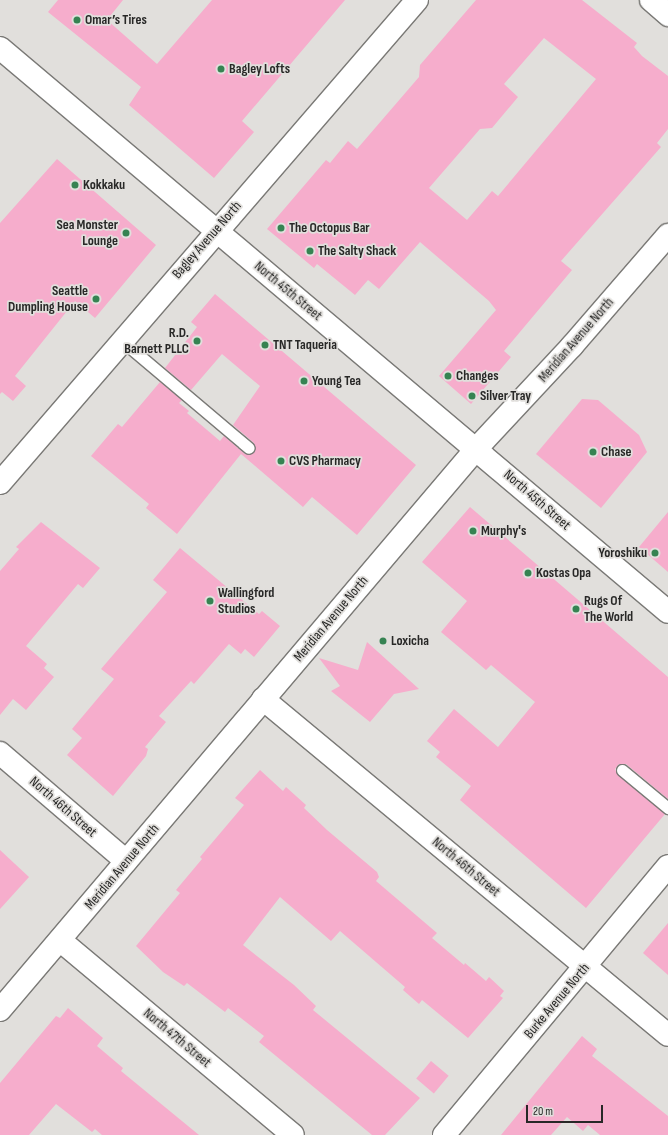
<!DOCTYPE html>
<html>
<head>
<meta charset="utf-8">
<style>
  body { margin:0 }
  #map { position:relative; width:668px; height:1135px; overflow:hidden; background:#e1dfdc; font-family:"Sofia Sans Condensed",sans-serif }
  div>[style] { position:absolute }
  .building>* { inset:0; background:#f6adcc; transform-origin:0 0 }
  .roads { filter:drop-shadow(1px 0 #7a7976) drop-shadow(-1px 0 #7a7976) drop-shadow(0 1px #7a7976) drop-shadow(0 -1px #7a7976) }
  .service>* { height:11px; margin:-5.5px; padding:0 5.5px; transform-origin:5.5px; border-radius:5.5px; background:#fff }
  .minor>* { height:22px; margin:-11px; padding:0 11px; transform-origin:11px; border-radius:11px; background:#fff }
  .tertiary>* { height:22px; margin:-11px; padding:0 11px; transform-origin:11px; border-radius:11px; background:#fff }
  .secondary>* { height:22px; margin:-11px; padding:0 11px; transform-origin:11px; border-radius:11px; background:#fff }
  .dots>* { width:11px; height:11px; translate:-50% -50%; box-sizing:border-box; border:2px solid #e1dfdc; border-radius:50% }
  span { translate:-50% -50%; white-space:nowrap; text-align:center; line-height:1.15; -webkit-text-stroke:3.5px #e1dfdc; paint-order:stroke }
  .poi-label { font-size:14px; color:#282827; font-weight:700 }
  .left { translate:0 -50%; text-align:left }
  .right { translate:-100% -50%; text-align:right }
  .street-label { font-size:14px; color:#282827 }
  .scale { position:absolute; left:526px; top:1105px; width:77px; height:18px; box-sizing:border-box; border:2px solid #282827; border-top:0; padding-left:5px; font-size:12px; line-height:14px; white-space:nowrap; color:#282827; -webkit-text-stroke:3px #e1dfdc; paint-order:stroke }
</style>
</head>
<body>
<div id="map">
  <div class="building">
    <i style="clip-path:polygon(58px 0,123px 0,107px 20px,157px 64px,212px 0,345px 0,242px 121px,254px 132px,214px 178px,129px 105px,141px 87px,48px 12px)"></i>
    <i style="clip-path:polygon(evenodd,476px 0,582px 0,637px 43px,634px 47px,642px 56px,668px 76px,668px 129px,657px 143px,661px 147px,561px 261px,572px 270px,504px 351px,511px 357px,471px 404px,439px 376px,496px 310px,489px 301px,420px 242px,379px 289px,368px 280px,355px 295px,317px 264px,314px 268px,267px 229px,326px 160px,330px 163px,348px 141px,357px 149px,419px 77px,420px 65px,476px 0,544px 38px,596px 79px,498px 196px,492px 191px,467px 220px,429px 188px,480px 129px,492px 128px,518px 97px,504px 84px,544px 38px)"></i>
    <i style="clip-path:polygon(57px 159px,156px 245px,95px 318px,75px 301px,15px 376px,26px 386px,13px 401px,2px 392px,0 394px,0 223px)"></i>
    <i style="clip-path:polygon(215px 294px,416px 465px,357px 535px,312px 497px,303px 507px,241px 454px,177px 534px,146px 508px,149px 504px,91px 456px,118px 424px,122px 427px,160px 382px,182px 400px,179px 403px,189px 411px,187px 413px,220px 441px,224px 436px,245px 454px,255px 452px,254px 443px,233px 425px,260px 386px,222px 354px,191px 390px,165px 368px,197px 327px,191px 322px)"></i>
    <i style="clip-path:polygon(582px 399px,598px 400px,639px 435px,647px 452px,601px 508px,536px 454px)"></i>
    <i style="clip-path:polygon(470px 507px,668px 677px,668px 799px,626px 764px,619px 764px,615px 769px,618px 775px,665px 814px,586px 908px,460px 800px,471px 786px,436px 757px,440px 752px,427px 741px,454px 709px,498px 747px,535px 702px,491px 665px,486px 670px,441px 632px,467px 601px,422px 562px)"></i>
    <i style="clip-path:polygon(668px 512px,668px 572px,639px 547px)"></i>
    <i style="clip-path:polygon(41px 522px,100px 568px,83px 588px,78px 584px,26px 646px,47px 664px,44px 668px,54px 677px,26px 710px,13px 699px,0 715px,0 571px,19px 549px,16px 547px)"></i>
    <i style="clip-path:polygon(180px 548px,259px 614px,262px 611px,280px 626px,254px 657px,245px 649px,241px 654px,229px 644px,194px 684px,191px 681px,159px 716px,166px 722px,145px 747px,148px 749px,146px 756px,113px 796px,67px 755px,82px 738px,72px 729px,114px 679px,101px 669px,167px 592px,153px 580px)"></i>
    <i style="clip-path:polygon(367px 642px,419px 689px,394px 694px,370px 722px,331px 691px,340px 686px,319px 658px,358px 670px)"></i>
    <i style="clip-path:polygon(260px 770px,283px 791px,286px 787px,306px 805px,304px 808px,327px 830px,377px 872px,379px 877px,376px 881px,437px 933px,432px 938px,464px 965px,465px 963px,486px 981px,489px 977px,504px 991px,500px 996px,503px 998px,468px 1038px,422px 1000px,419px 1004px,403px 990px,405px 987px,340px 931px,331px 941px,280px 897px,243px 945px,294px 985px,316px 1006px,313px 1010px,420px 1098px,385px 1135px,372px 1135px,259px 1042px,264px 1036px,228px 1008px,225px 1012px,187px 983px,184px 986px,163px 972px,136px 946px,180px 893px,176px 890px,202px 859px,200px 857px,244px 805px,235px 798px)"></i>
    <i style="clip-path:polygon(0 850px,29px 877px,0 909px)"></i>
    <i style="clip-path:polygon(668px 923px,668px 975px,643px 953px)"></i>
    <i style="clip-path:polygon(68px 1008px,103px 1038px,97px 1046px,123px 1068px,121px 1071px,199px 1135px,102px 1135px,95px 1129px,92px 1132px,56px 1104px,29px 1135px,0 1135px,0 1083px,56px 1016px,60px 1018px)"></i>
    <i style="clip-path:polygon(582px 1036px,597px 1049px,592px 1056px,668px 1116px,668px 1135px,600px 1135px,588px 1125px,583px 1131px,567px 1117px,551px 1135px,501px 1135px)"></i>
    <i style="left:431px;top:1061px;width:23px;height:23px;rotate:40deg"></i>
  </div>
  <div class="roads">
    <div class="service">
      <i style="left:121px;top:340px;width:167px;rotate:40.2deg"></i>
      <i style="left:622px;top:770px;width:60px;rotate:39.6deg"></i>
    </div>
    <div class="minor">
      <i style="left:651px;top:0;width:23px;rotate:41deg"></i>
      <i style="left:476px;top:449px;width:141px;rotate:-47deg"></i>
      <i style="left:572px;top:346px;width:147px;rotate:-49.1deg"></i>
      <i style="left:0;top:483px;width:638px;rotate:-49.19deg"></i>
      <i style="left:263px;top:699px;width:526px;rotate:39.68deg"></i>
      <i style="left:0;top:753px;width:166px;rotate:40.6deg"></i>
      <i style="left:61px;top:941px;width:302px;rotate:39.9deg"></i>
      <i style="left:444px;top:1135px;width:350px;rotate:-50.2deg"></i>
    </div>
    <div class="tertiary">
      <i style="left:0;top:1010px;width:736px;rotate:-49.69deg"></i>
    </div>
    <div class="secondary">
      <i style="left:0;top:48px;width:874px;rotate:40.17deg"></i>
    </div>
  </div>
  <div class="dots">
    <i style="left:77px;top:20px;background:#368352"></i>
    <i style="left:221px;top:69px;background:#368352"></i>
    <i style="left:75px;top:185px;background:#368352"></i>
    <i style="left:281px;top:228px;background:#368352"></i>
    <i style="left:126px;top:233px;background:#368352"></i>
    <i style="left:310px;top:251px;background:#368352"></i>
    <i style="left:96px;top:299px;background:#368352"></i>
    <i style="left:197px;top:341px;background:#368352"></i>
    <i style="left:265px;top:345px;background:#368352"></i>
    <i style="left:448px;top:376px;background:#368352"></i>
    <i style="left:304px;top:381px;background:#368352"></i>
    <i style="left:472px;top:396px;background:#368352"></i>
    <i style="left:593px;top:452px;background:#368352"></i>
    <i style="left:281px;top:461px;background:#368352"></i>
    <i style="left:473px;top:531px;background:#368352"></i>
    <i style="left:655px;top:553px;background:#368352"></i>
    <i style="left:528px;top:573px;background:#368352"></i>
    <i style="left:210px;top:601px;background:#368352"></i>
    <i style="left:576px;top:609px;background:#368352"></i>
    <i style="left:383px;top:641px;background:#368352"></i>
  </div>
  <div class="poi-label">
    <span class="left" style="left:85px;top:20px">Omar’s Tires</span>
    <span class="left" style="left:229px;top:69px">Bagley Lofts</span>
    <span class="left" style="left:83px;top:185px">Kokkaku</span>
    <span class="right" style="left:118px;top:233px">Sea Monster<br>Lounge</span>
    <span class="left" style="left:289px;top:228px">The Octopus Bar</span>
    <span class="left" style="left:318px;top:251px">The Salty Shack</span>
    <span class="right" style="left:88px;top:299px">Seattle<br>Dumpling House</span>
    <span class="right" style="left:189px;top:341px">R.D.<br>Barnett PLLC</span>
    <span class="left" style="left:273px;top:345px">TNT Taqueria</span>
    <span class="left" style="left:456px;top:376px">Changes</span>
    <span class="left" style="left:312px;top:381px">Young Tea</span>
    <span class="left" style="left:480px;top:396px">Silver Tray</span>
    <span class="left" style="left:601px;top:452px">Chase</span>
    <span class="left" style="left:289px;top:461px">CVS Pharmacy</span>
    <span class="left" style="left:481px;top:531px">Murphy's</span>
    <span class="right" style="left:647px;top:553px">Yoroshiku</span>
    <span class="left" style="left:536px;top:573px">Kostas Opa</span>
    <span class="left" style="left:218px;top:601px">Wallingford<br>Studios</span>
    <span class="left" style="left:584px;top:609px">Rugs Of<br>The World</span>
    <span class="left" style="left:391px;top:641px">Loxicha</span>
  </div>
  <div class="street-label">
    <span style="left:207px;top:240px;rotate:-49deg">Bagley Avenue North</span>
    <span style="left:288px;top:291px;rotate:40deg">North 45th Street</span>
    <span style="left:576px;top:340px;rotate:-49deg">Meridian Avenue North</span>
    <span style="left:537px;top:500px;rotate:41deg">North 45th Street</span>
    <span style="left:331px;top:619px;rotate:-50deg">Meridian Avenue North</span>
    <span style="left:63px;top:807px;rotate:41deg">North 46th Street</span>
    <span style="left:122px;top:867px;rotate:-50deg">Meridian Avenue North</span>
    <span style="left:466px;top:867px;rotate:40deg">North 46th Street</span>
    <span style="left:557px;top:1001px;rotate:-50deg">Burke Avenue North</span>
    <span style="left:177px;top:1038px;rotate:40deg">North 47th Street</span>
  </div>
  <div class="scale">20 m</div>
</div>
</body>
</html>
